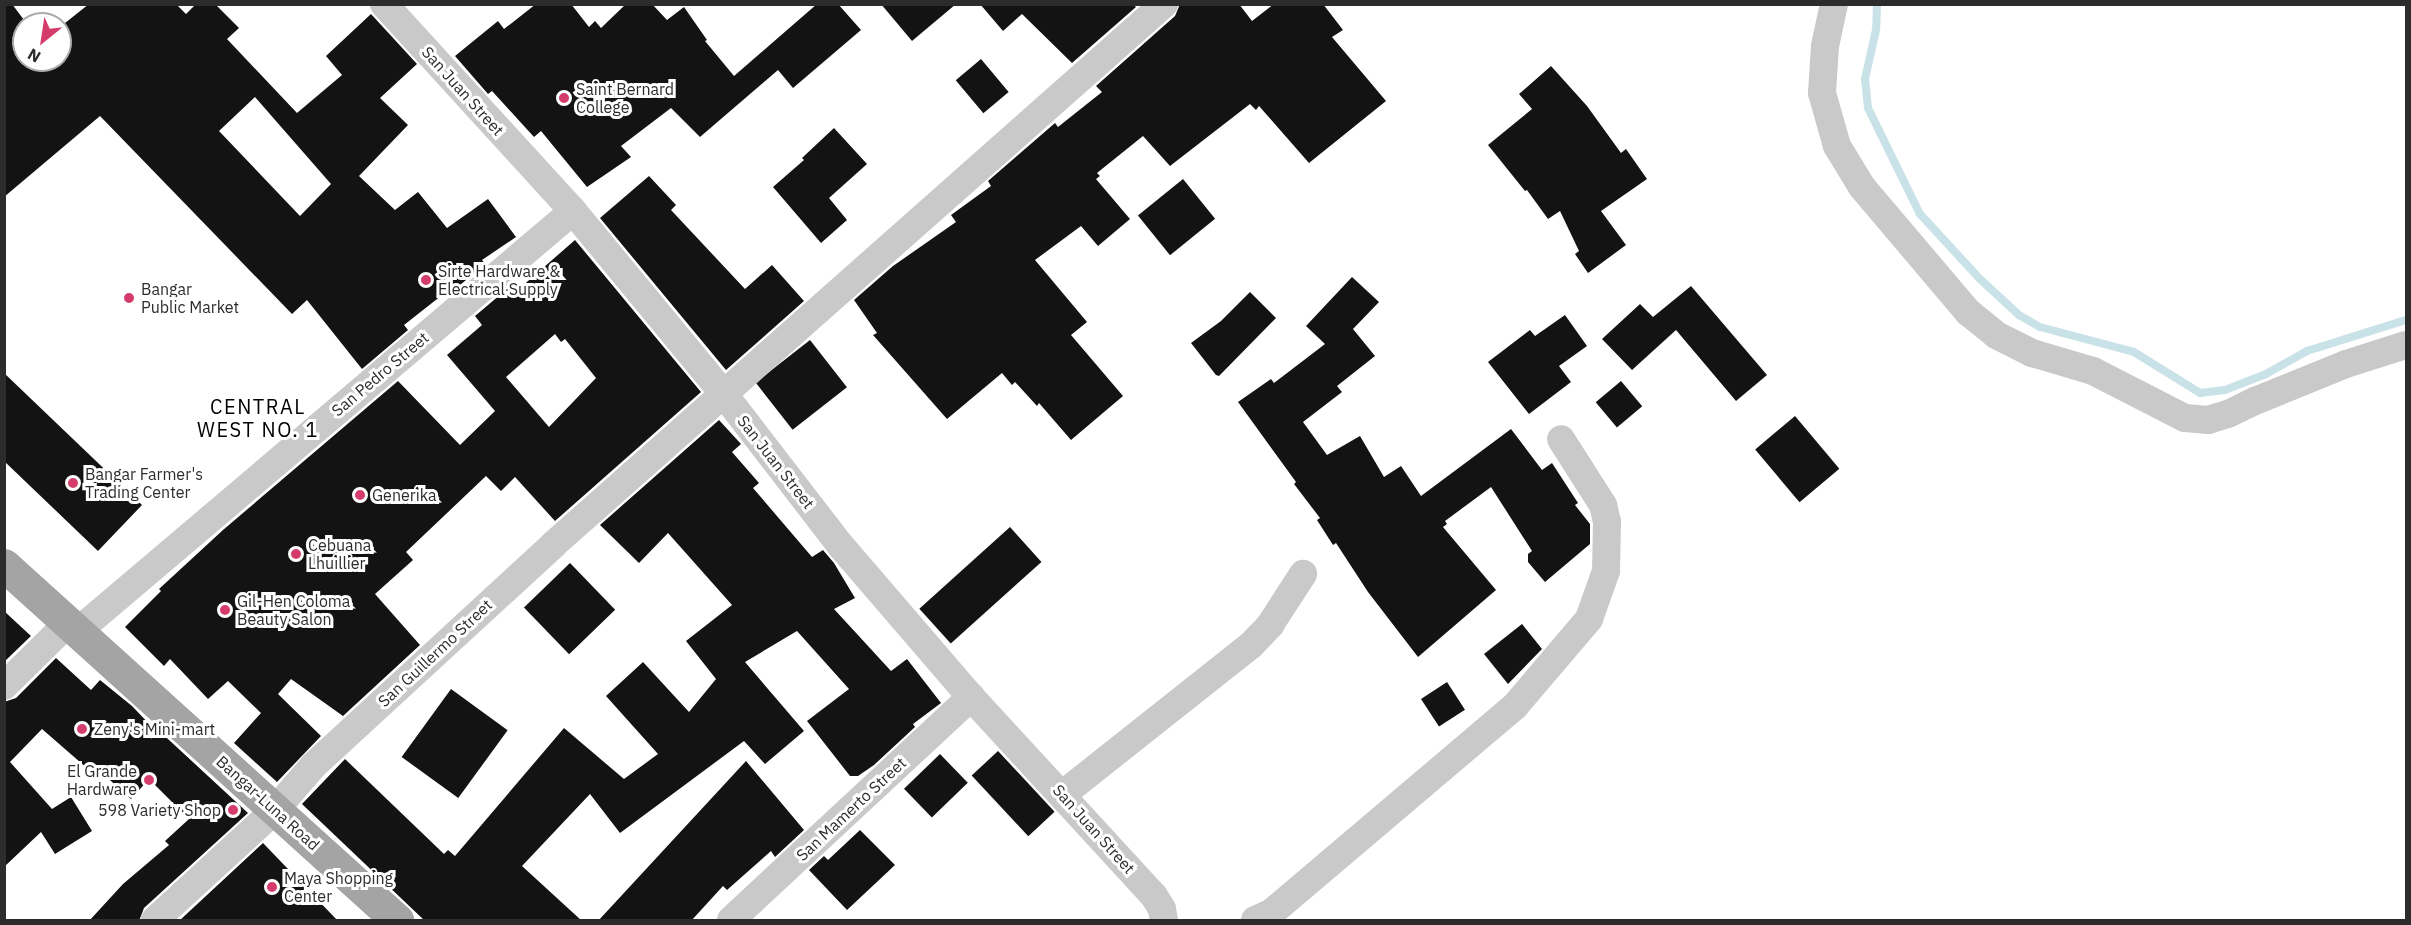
<!DOCTYPE html>
<html>
<head>
<meta charset="utf-8">
<style>
  body { margin:0 }
  #map { position:relative; width:2411px; height:925px; overflow:hidden; background:#fff; font-family:"IBM Plex Sans",sans-serif }
  div>[style] { position:absolute }
  .stream>* { height:8px; margin:-4px; padding:0 4px; transform-origin:4px; border-radius:4px; background:#c8e2e7 }
  .building>* { inset:0; background:#131313; transform-origin:0 0 }
  .minor>* { height:28px; margin:-14px; padding:0 14px; transform-origin:14px; border-radius:14px; background:#c9c9c9 }
  .major>* { height:33px; margin:-16.5px; padding:0 16.5px; transform-origin:16.5px; border-radius:16.5px; background:#a4a4a4 }
  .dots>* { width:16px; height:16px; translate:-50% -50%; box-sizing:border-box; border:3px solid #fff; border-radius:50% }
  span { translate:-50% -50%; white-space:nowrap; text-align:center; line-height:1.15; -webkit-text-stroke:6px #fff; paint-order:stroke }
  .poi-label { font-size:16px; color:#2c2c2c }
  .left { translate:0 -50%; text-align:left }
  .right { translate:-100% -50%; text-align:right }
  .street-label { font-size:16px; color:#2c2c2c }
  .quarter-label { font-size:20px; color:#000; letter-spacing:1.5px }
  .frame { position:absolute; inset:0; border:6px solid #2c2c2c; pointer-events:none }
  .north { position:absolute; left:12px; top:12px; width:60px; height:60px; box-sizing:border-box; background:#fff; border:2px solid #ababab; border-radius:50%; rotate:210deg; font-size:16px; font-weight:700; line-height:24px; text-align:center; color:#2c2c2c }
  .north::after { content:''; display:block; margin:auto; width:21px; height:27px; background:#d43d6b; clip-path:polygon(50% 0,100% 100%,50% 72%,0 100%) }
</style>
</head>
<body>
<div id="map">
  <div class="stream">
    <i style="left:1877px;top:4px;width:26px;rotate:92deg"></i>
    <i style="left:1876px;top:30px;width:50px;rotate:102.7deg"></i>
    <i style="left:1865px;top:79px;width:29px;rotate:84deg"></i>
    <i style="left:1868px;top:108px;width:118px;rotate:63.9deg"></i>
    <i style="left:1920px;top:214px;width:88px;rotate:47.3deg"></i>
    <i style="left:1980px;top:279px;width:53px;rotate:42.7deg"></i>
    <i style="left:2019px;top:315px;width:24px;rotate:30deg"></i>
    <i style="left:2040px;top:327px;width:97px;rotate:14.9deg"></i>
    <i style="left:2134px;top:352px;width:78px;rotate:31.8deg"></i>
    <i style="left:2200px;top:393px;width:25px;rotate:-7deg"></i>
    <i style="left:2225px;top:390px;width:44px;rotate:-21.3deg"></i>
    <i style="left:2266px;top:374px;width:47px;rotate:-29.3deg"></i>
    <i style="left:2307px;top:351px;width:104px;rotate:-17.4deg"></i>
  </div>
  <div class="building">
    <i style="clip-path:polygon(evenodd,4px 4px,12px 4px,27px 24px,24px 24px,24px 60px,60px 60px,60px 27px,89px 4px,176px 4px,186px 14px,196px 4px,215px 4px,239px 28px,227px 39px,297px 113px,342px 75px,326px 56px,371px 14px,417px 64px,380px 98px,408px 125px,359px 176px,395px 210px,418px 192px,447px 228px,488px 199px,516px 237px,482px 260px,485px 264px,453px 291px,451px 288px,404px 325px,408px 330px,362px 369px,307px 300px,292px 314px,100px 116px,4px 197px,4px 4px,255px 97px,331px 184px,300px 216px,219px 131px,255px 97px)"></i>
    <i style="clip-path:polygon(536px 4px,571px 4px,589px 27px,595px 21px,601px 28px,626px 4px,652px 4px,667px 20px,684px 7px,707px 40px,705px 41px,734px 76px,817px 4px,838px 4px,861px 30px,793px 88px,778px 70px,700px 137px,671px 108px,621px 146px,631px 157px,587px 187px,541px 131px,534px 137px,492px 91px,488px 94px,455px 56px,498px 21px,504px 29px)"></i>
    <i style="clip-path:polygon(881px 4px,956px 4px,912px 41px)"></i>
    <i style="clip-path:polygon(980px 4px,1132px 4px,1136px 7px,1072px 63px,1022px 14px,1003px 31px)"></i>
    <i style="clip-path:polygon(1180px 4px,1239px 4px,1252px 21px,1274px 4px,1323px 4px,1343px 30px,1332px 37px,1386px 101px,1309px 163px,1259px 106px,1256px 110px,1250px 104px,1170px 166px,1143px 136px,1097px 173px,1100px 176px,1096px 179px,1130px 219px,1098px 246px,1081px 226px,1035px 260px,1087px 322px,1071px 335px,1123px 396px,1071px 440px,1039px 403px,1037px 406px,1015px 382px,1012px 385px,1002px 373px,947px 419px,873px 335px,877px 333px,854px 300px,893px 266px,956px 222px,951px 215px,991px 186px,988px 181px,1055px 123px,1058px 127px,1102px 92px,1096px 86px,1175px 16px)"></i>
    <i style="left:981px;top:59px;width:43px;height:33px;rotate:50deg"></i>
    <i style="clip-path:polygon(1551px 66px,1587px 106px,1621px 153px,1626px 149px,1647px 179px,1601px 211px,1626px 245px,1588px 273px,1575px 254px,1579px 251px,1560px 211px,1548px 219px,1527px 190px,1525px 191px,1488px 145px,1532px 109px,1519px 94px)"></i>
    <i style="clip-path:polygon(834px 128px,867px 164px,829px 198px,847px 220px,821px 243px,773px 187px,804px 160px,802px 158px)"></i>
    <i style="clip-path:polygon(649px 176px,676px 205px,671px 210px,745px 289px,772px 265px,804px 301px,726px 370px,600px 218px)"></i>
    <i style="left:1183px;top:179px;width:51px;height:58px;rotate:51deg"></i>
    <i style="clip-path:polygon(evenodd,575px 240px,701px 392px,555px 521px,515px 477px,501px 491px,486px 476px,406px 552px,413px 560px,375px 594px,420px 645px,343px 716px,291px 679px,278px 694px,321px 736px,277px 782px,234px 743px,261px 713px,228px 681px,208px 699px,170px 659px,164px 666px,125px 627px,161px 591px,159px 589px,223px 530px,398px 381px,460px 445px,495px 411px,447px 355px,482px 325px,475px 316px,507px 289px,512px 295px,575px 240px,555px 334px,561px 342px,565px 339px,596px 378px,549px 427px,506px 377px,555px 334px)"></i>
    <i style="clip-path:polygon(1352px 277px,1379px 302px,1353px 329px,1375px 356px,1337px 386px,1342px 392px,1303px 422px,1327px 455px,1360px 436px,1384px 477px,1401px 466px,1421px 496px,1511px 429px,1542px 470px,1552px 463px,1578px 503px,1575px 505px,1590px 524px,1590px 544px,1545px 582px,1528px 562px,1528px 554px,1532px 551px,1491px 487px,1445px 521px,1447px 524px,1443px 527px,1496px 590px,1418px 657px,1368px 592px,1336px 543px,1333px 545px,1317px 520px,1320px 518px,1294px 484px,1296px 482px,1238px 402px,1271px 379px,1274px 383px,1325px 344px,1306px 326px)"></i>
    <i style="clip-path:polygon(1691px 286px,1767px 375px,1736px 401px,1676px 330px,1632px 370px,1602px 339px,1640px 304px,1653px 317px)"></i>
    <i style="clip-path:polygon(1250px 292px,1276px 318px,1219px 376px,1216px 375px,1191px 343px,1221px 321px)"></i>
    <i style="clip-path:polygon(1565px 315px,1587px 346px,1559px 366px,1571px 382px,1529px 414px,1488px 362px,1530px 330px,1535px 336px)"></i>
    <i style="left:810px;top:340px;width:60px;height:69px;rotate:52deg"></i>
    <i style="clip-path:polygon(4px 373px,142px 505px,98px 551px,4px 461px)"></i>
    <i style="left:1621px;top:381px;width:33px;height:33px;rotate:50deg"></i>
    <i style="left:1795px;top:416px;width:69px;height:52px;rotate:50deg"></i>
    <i style="clip-path:polygon(719px 420px,741px 444px,732px 452px,759px 483px,753px 488px,812px 557px,823px 550px,834px 563px,855px 598px,834px 609px,891px 671px,907px 659px,941px 703px,913px 724px,915px 727px,874px 765px,858px 776px,850px 776px,807px 721px,849px 689px,797px 631px,745px 662px,804px 731px,765px 764px,744px 741px,620px 833px,590px 794px,522px 866px,582px 921px,425px 921px,302px 804px,345px 759px,444px 854px,448px 850px,455px 856px,564px 728px,624px 779px,658px 754px,606px 696px,643px 662px,689px 712px,716px 679px,686px 641px,732px 605px,668px 533px,639px 563px,600px 525px)"></i>
    <i style="left:1010px;top:527px;width:47px;height:122px;rotate:48deg"></i>
    <i style="left:570px;top:563px;width:65px;height:64px;rotate:46deg"></i>
    <i style="clip-path:polygon(4px 611px,31px 636px,4px 662px)"></i>
    <i style="clip-path:polygon(1522px 624px,1542px 649px,1508px 684px,1484px 654px)"></i>
    <i style="clip-path:polygon(56px 658px,91px 690px,100px 680px,132px 706px,154px 729px,155px 727px,248px 813px,144px 908px,139px 921px,89px 921px,123px 884px,169px 845px,165px 841px,189px 819px,149px 779px,131px 799px,101px 772px,96px 776px,42px 729px,10px 762px,52px 809px,71px 797px,92px 831px,55px 854px,41px 832px,4px 867px,4px 702px,16px 698px)"></i>
    <i style="left:1447px;top:682px;width:33px;height:31px;rotate:57deg"></i>
    <i style="left:451px;top:689px;width:70px;height:84px;rotate:36deg"></i>
    <i style="left:998px;top:751px;width:83px;height:36px;rotate:47deg"></i>
    <i style="left:940px;top:754px;width:40px;height:50px;rotate:46deg"></i>
    <i style="clip-path:polygon(746px 761px,804px 830px,775px 857px,771px 851px,727px 890px,723px 886px,691px 921px,598px 921px)"></i>
    <i style="clip-path:polygon(860px 830px,895px 865px,847px 910px,809px 870px,824px 856px,828px 860px)"></i>
    <i style="clip-path:polygon(263px 843px,338px 921px,179px 921px)"></i>
  </div>
  <div class="minor">
    <i style="left:384px;top:4px;width:280px;rotate:47.6deg"></i>
    <i style="left:573px;top:211px;width:236px;rotate:50.5deg"></i>
    <i style="left:723px;top:393px;width:193px;rotate:52.4deg"></i>
    <i style="left:841px;top:546px;width:199px;rotate:49.3deg"></i>
    <i style="left:971px;top:697px;width:270px;rotate:47.4deg"></i>
    <i style="left:1154px;top:896px;width:15px;rotate:58deg"></i>
    <i style="left:1162px;top:909px;width:11px;rotate:80deg"></i>
    <i style="left:1834px;top:4px;width:43px;rotate:102.1deg"></i>
    <i style="left:1825px;top:46px;width:47px;rotate:93.7deg"></i>
    <i style="left:1822px;top:93px;width:55px;rotate:74.2deg"></i>
    <i style="left:1837px;top:146px;width:48px;rotate:58.6deg"></i>
    <i style="left:1862px;top:187px;width:164px;rotate:49.7deg"></i>
    <i style="left:1968px;top:312px;width:36px;rotate:39deg"></i>
    <i style="left:1996px;top:335px;width:40px;rotate:26.6deg"></i>
    <i style="left:2032px;top:353px;width:64px;rotate:16.4deg"></i>
    <i style="left:2093px;top:371px;width:103px;rotate:27.1deg"></i>
    <i style="left:2185px;top:418px;width:23px;rotate:5deg"></i>
    <i style="left:2208px;top:420px;width:21px;rotate:-17deg"></i>
    <i style="left:2228px;top:414px;width:30px;rotate:-26deg"></i>
    <i style="left:2255px;top:401px;width:98px;rotate:-22.1deg"></i>
    <i style="left:2346px;top:364px;width:63px;rotate:-17.6deg"></i>
    <i style="left:78px;top:631px;width:649px;rotate:-40.31deg"></i>
    <i style="left:4px;top:686px;width:91px;rotate:-44.6deg"></i>
    <i style="left:1063px;top:794px;width:240px;rotate:-38.4deg"></i>
    <i style="left:1251px;top:645px;width:28px;rotate:-46deg"></i>
    <i style="left:1270px;top:625px;width:61px;rotate:-57.1deg"></i>
    <i style="left:155px;top:920px;width:163px;rotate:-42.5deg"></i>
    <i style="left:275px;top:810px;width:60px;rotate:-49.1deg"></i>
    <i style="left:314px;top:765px;width:326px;rotate:-42.6deg"></i>
    <i style="left:554px;top:544px;width:815px;rotate:-41.52deg"></i>
    <i style="left:731px;top:920px;width:328px;rotate:-42.9deg"></i>
    <i style="left:1255px;top:920px;width:17px;rotate:-24deg"></i>
    <i style="left:1271px;top:913px;width:320px;rotate:-40.3deg"></i>
    <i style="left:1515px;top:706px;width:114px;rotate:-49.6deg"></i>
    <i style="left:1589px;top:619px;width:51px;rotate:-70.5deg"></i>
    <i style="left:1606px;top:571px;width:49px;rotate:-88.8deg"></i>
    <i style="left:1607px;top:522px;width:17px;rotate:-103deg"></i>
    <i style="left:1603px;top:505px;width:78px;rotate:-122.5deg"></i>
  </div>
  <div class="major">
    <i style="left:4px;top:565px;width:530px;rotate:42.09deg"></i>
  </div>
  <div class="dots">
    <i style="left:564px;top:98px;background:#d43d6b"></i>
    <i style="left:426px;top:280px;background:#d43d6b"></i>
    <i style="left:129px;top:298px;background:#d43d6b"></i>
    <i style="left:73px;top:483px;background:#d43d6b"></i>
    <i style="left:360px;top:495px;background:#d43d6b"></i>
    <i style="left:296px;top:554px;background:#d43d6b"></i>
    <i style="left:225px;top:610px;background:#d43d6b"></i>
    <i style="left:82px;top:729px;background:#d43d6b"></i>
    <i style="left:149px;top:780px;background:#d43d6b"></i>
    <i style="left:233px;top:810px;background:#d43d6b"></i>
    <i style="left:272px;top:887px;background:#d43d6b"></i>
  </div>
  <div class="poi-label">
    <span class="left" style="left:576px;top:98px">Saint Bernard<br>College</span>
    <span class="left" style="left:438px;top:280px">Sirte Hardware &amp;<br>Electrical Supply</span>
    <span class="left" style="left:141px;top:298px">Bangar<br>Public Market</span>
    <span class="left" style="left:85px;top:483px">Bangar Farmer's<br>Trading Center</span>
    <span class="left" style="left:372px;top:495px">Generika</span>
    <span class="left" style="left:308px;top:554px">Cebuana<br>Lhuillier</span>
    <span class="left" style="left:237px;top:610px">Gil-Hen Coloma<br>Beauty Salon</span>
    <span class="left" style="left:94px;top:729px">Zeny's Mini-mart</span>
    <span class="right" style="left:137px;top:780px">El Grande<br>Hardware</span>
    <span class="right" style="left:221px;top:810px">598 Variety Shop</span>
    <span class="left" style="left:284px;top:887px">Maya Shopping<br>Center</span>
  </div>
  <div class="street-label">
    <span style="left:463px;top:91px;rotate:48deg">San Juan Street</span>
    <span style="left:380px;top:374px;rotate:-40deg">San Pedro Street</span>
    <span style="left:776px;top:462px;rotate:52deg">San Juan Street</span>
    <span style="left:435px;top:653px;rotate:-43deg">San Guillermo Street</span>
    <span style="left:268px;top:803px;rotate:42deg">Bangar-Luna Road</span>
    <span style="left:851px;top:809px;rotate:-43deg">San Mamerto Street</span>
    <span style="left:1094px;top:829px;rotate:48deg">San Juan Street</span>
  </div>
  <div class="quarter-label">
    <span style="left:258px;top:418px">CENTRAL<br>WEST NO. 1</span>
  </div>
  <div class="frame"></div>
  <div class="north">N</div>
</div>
</body>
</html>
